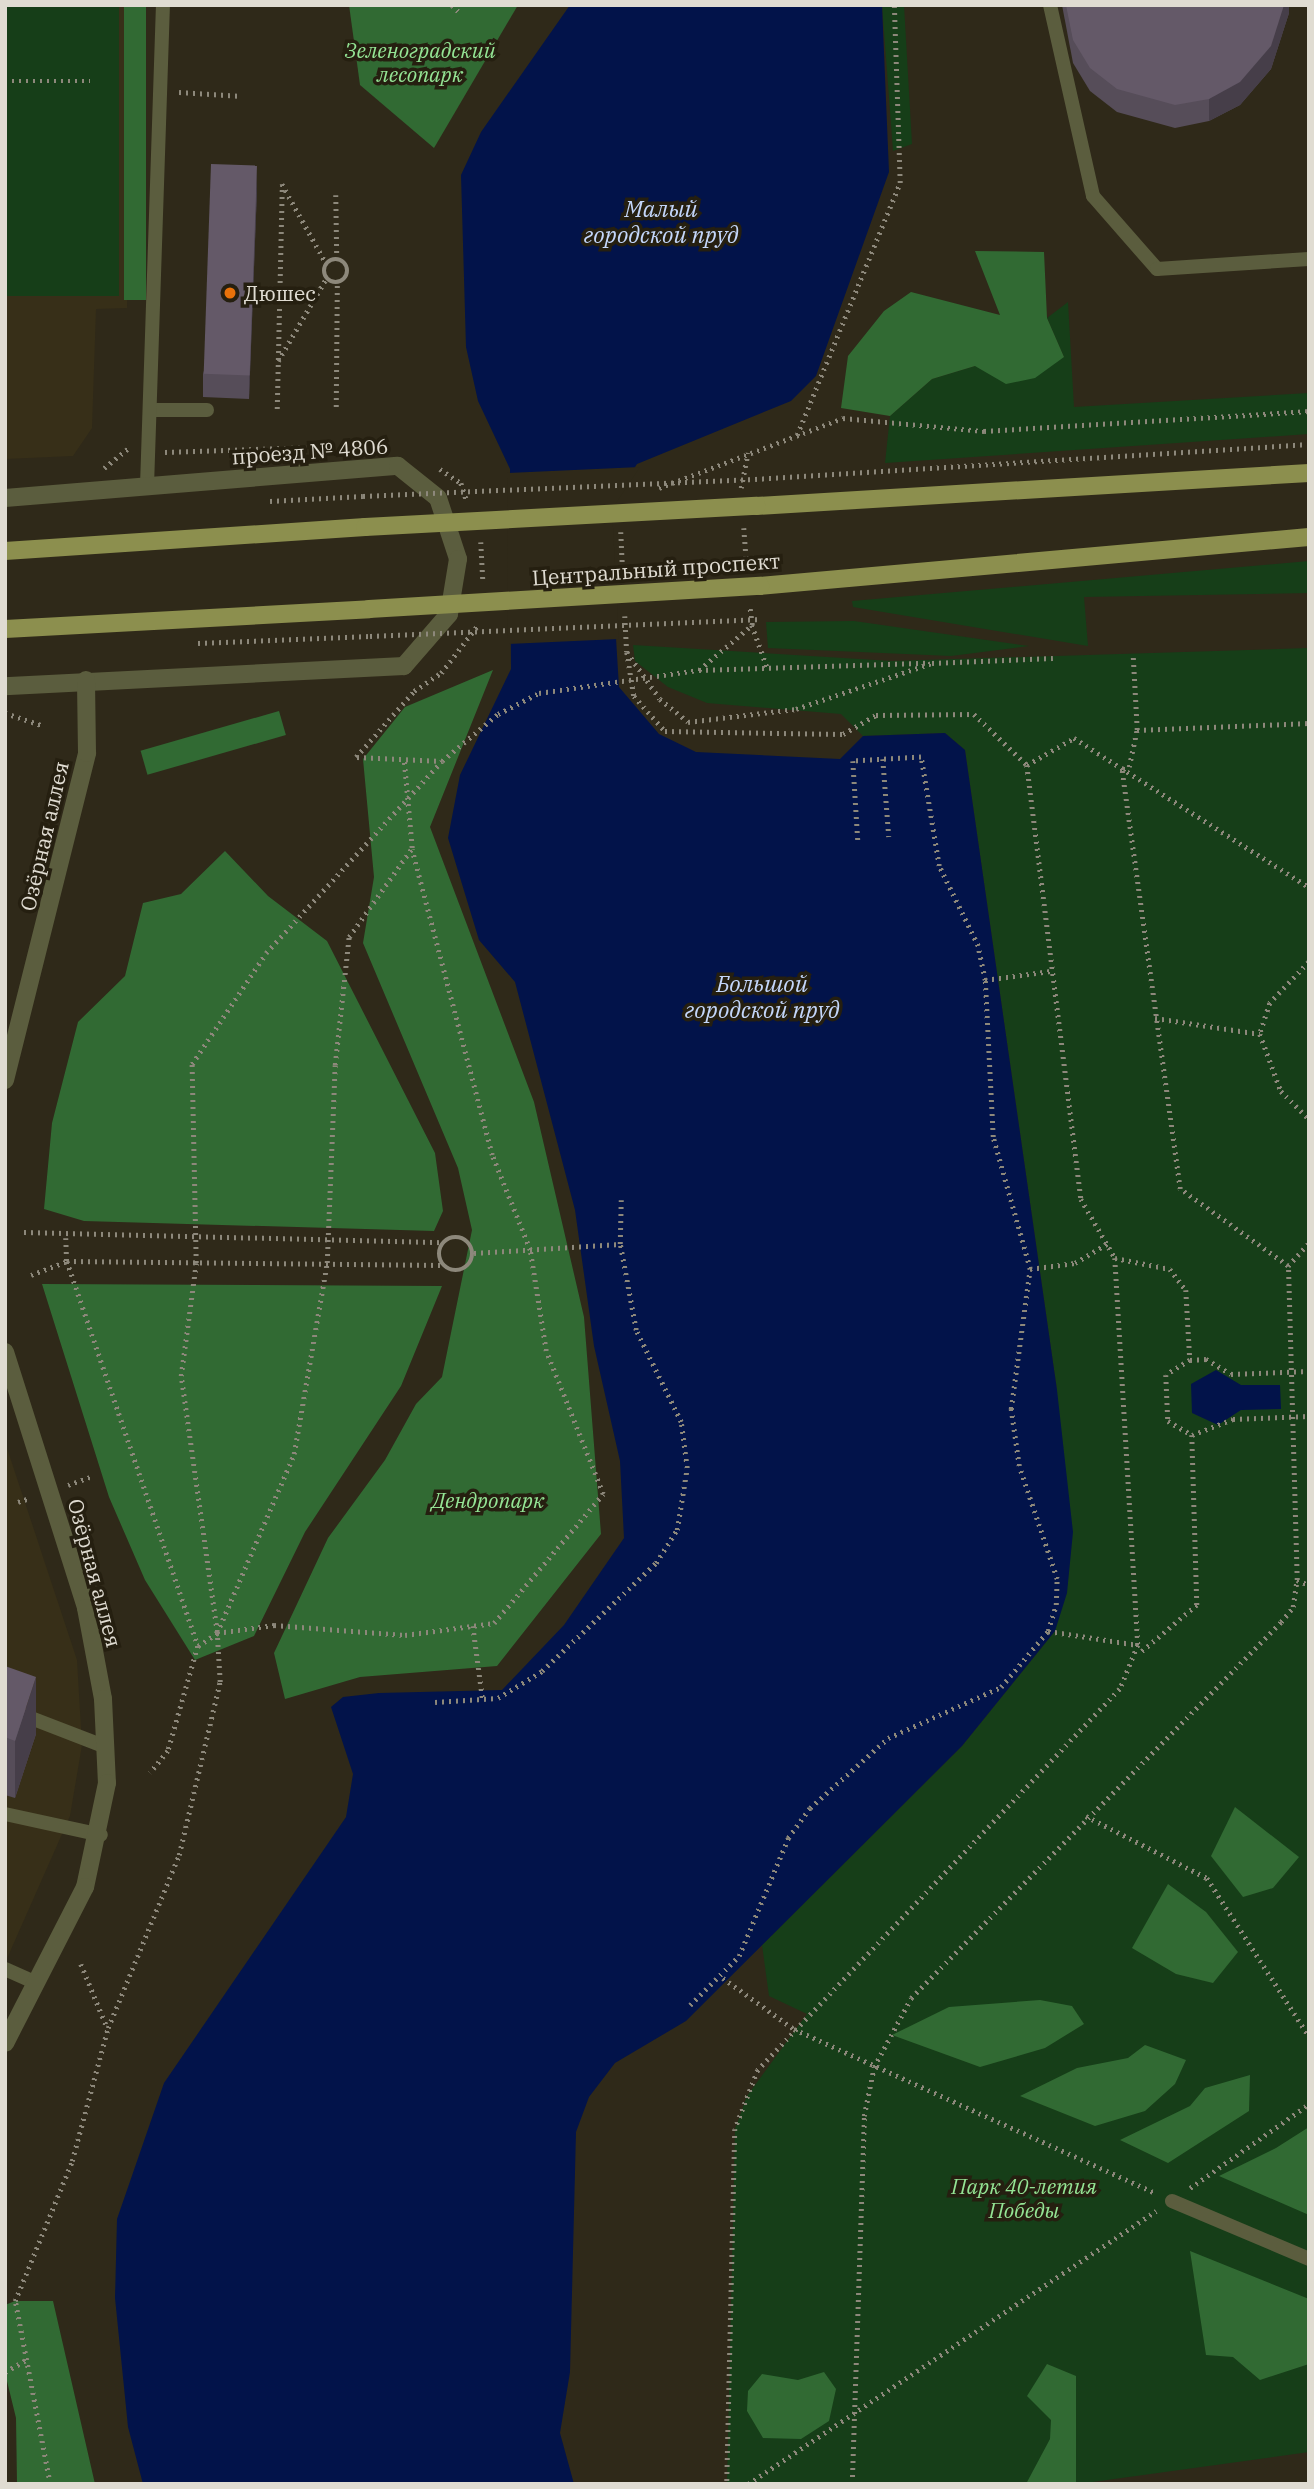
<!DOCTYPE html>
<html>
<head>
<meta charset="utf-8">
<style>
  body { margin:0 }
  #map { position:relative; width:1314px; height:2489px; overflow:hidden; background:#2f2919; font-family:"IBM Plex Serif",serif }
  div>[style] { position:absolute }
  .built>* { inset:0; background:#372f18 }
  .green>* { inset:0; background:#163e18; transform-origin:0 0 }
  .forest>* { inset:0; background:#316a33; transform-origin:0 0 }
  .water>* { inset:0; background:#02134a }
  .pier>* { inset:0; background:#2f2919 }
  .path>* { height:4.5px; margin-top:-2.25px; transform-origin:0; background:repeating-linear-gradient(90deg,#8d887b 0 2px,transparent 0 7px) }
  .path>.ring { margin:-2.25px; padding:0; box-sizing:content-box; background:none; border:4.5px solid #8d887b; border-radius:50% }
  .service>* { height:14px; margin:-7px; padding:0 7px; transform-origin:7px; border-radius:7px; background:#5b5d3e }
  .tertiary>* { height:18px; margin:-9px; padding:0 9px; transform-origin:9px; border-radius:9px; background:#5b5d3e }
  .primary>* { height:18px; margin:-9px; padding:0 9px; transform-origin:9px; border-radius:9px; background:#8c8f4e }
  .path-bridge>* { height:4.5px; margin-top:-2.25px; transform-origin:0; background:repeating-linear-gradient(90deg,#8d887b 0 2px,transparent 0 7px) }
  .primary-bridge>* { height:18px; margin:-9px; padding:0 9px; transform-origin:9px; border-radius:9px; background:#8c8f4e }
  .wall>* { inset:0; background:#564d59 }
  .shaded-wall>* { inset:0; background:#463e49 }
  .building>* { inset:0; background:#645968; transform-origin:0 0 }
  .dots>* { width:19px; height:19px; translate:-50% -50%; box-sizing:border-box; border:4px solid #251f10; border-radius:50% }
  span { translate:-50% -50%; white-space:nowrap; text-align:center; line-height:1.15; -webkit-text-stroke:7px #251f10; paint-order:stroke }
  .park-label { font-size:21px; color:#94e494; font-style:italic }
  .poi-label { font-size:21px; color:#e0dcd2 }
  .left { translate:0 -50%; text-align:left }
  .street-label { font-size:21px; color:#e0dcd2 }
  .water-label { font-size:23px; color:#c3d6fa; font-style:italic }
  .frame { position:absolute; inset:0; border:7px solid #e0dcd2; pointer-events:none }
</style>
</head>
<body>
<div id="map">
  <div class="built">
    <i style="clip-path:polygon(5px 5px,133px 5px,127px 308px,96px 309px,92px 428px,73px 456px,5px 459px)"></i>
    <i style="clip-path:polygon(5px 1442px,77px 1660px,82px 1745px,70px 1816px,5px 1963px)"></i>
  </div>
  <div class="green">
    <i style="left:5px;top:5px;width:114px;height:291px"></i>
    <i style="clip-path:polygon(882px 5px,904px 5px,912px 144px,893px 151px)"></i>
    <i style="clip-path:polygon(1068px 302px,1074px 407px,1309px 393px,1309px 434px,885px 463px,890px 416px,932px 379px,975px 366px,1064px 357px,1047px 318px)"></i>
    <i style="clip-path:polygon(1309px 561px,1309px 593px,1084px 597px,1088px 646px,853px 607px,852px 601px)"></i>
    <i style="clip-path:polygon(854px 621px,1029px 646px,951px 656px,768px 648px,766px 622px)"></i>
    <i style="clip-path:polygon(633px 645px,892px 661px,1309px 648px,1309px 2452px,1078px 2484px,727px 2484px,735px 2129px,747px 2096px,807px 2014px,769px 1996px,762px 1945px,962px 1746px,1055px 1631px,1057px 1390px,965px 750px,945px 733px,863px 736px,841px 714px,707px 703px,668px 687px,635px 661px)"></i>
  </div>
  <div class="forest">
    <i style="left:124px;top:5px;width:22px;height:295px"></i>
    <i style="clip-path:polygon(349px 5px,518px 5px,434px 148px,360px 85px)"></i>
    <i style="clip-path:polygon(975px 251px,1044px 252px,1047px 318px,1064px 357px,1035px 378px,1006px 384px,975px 366px,932px 379px,890px 416px,841px 408px,848px 356px,884px 311px,911px 292px,1000px 315px)"></i>
    <i style="clip-path:polygon(493px 670px,430px 827px,534px 1102px,584px 1317px,601px 1534px,497px 1666px,360px 1677px,285px 1699px,274px 1653px,328px 1538px,385px 1460px,416px 1404px,442px 1377px,472px 1230px,458px 1168px,363px 943px,374px 877px,363px 759px,405px 707px)"></i>
    <i style="left:279px;top:711px;width:25px;height:144px;rotate:74deg"></i>
    <i style="clip-path:polygon(225px 851px,268px 896px,327px 941px,435px 1153px,443px 1211px,434px 1231px,84px 1221px,44px 1209px,52px 1123px,78px 1022px,125px 976px,143px 903px,181px 894px)"></i>
    <i style="clip-path:polygon(42px 1284px,442px 1286px,401px 1386px,305px 1532px,254px 1636px,195px 1660px,145px 1580px,109px 1497px)"></i>
    <i style="clip-path:polygon(1235px 1807px,1299px 1857px,1273px 1888px,1243px 1897px,1211px 1856px)"></i>
    <i style="clip-path:polygon(1168px 1884px,1206px 1912px,1238px 1952px,1213px 1983px,1176px 1974px,1132px 1948px)"></i>
    <i style="clip-path:polygon(1040px 2000px,1072px 2006px,1084px 2024px,1045px 2048px,980px 2067px,892px 2035px,949px 2007px)"></i>
    <i style="clip-path:polygon(1145px 2045px,1186px 2060px,1175px 2084px,1145px 2111px,1095px 2126px,1020px 2096px,1077px 2068px,1128px 2058px)"></i>
    <i style="clip-path:polygon(1250px 2075px,1249px 2111px,1168px 2163px,1120px 2140px,1190px 2106px,1205px 2088px)"></i>
    <i style="clip-path:polygon(1309px 2127px,1309px 2215px,1219px 2176px,1276px 2148px)"></i>
    <i style="clip-path:polygon(1190px 2251px,1309px 2299px,1309px 2364px,1260px 2380px,1233px 2357px,1206px 2355px)"></i>
    <i style="clip-path:polygon(15px 2301px,53px 2301px,95px 2484px,17px 2484px,16px 2418px,5px 2373px,5px 2305px)"></i>
    <i style="clip-path:polygon(1047px 2364px,1076px 2376px,1076px 2482px,1070px 2484px,1026px 2484px,1050px 2439px,1051px 2420px,1027px 2396px)"></i>
    <i style="clip-path:polygon(824px 2372px,836px 2389px,829px 2421px,801px 2439px,763px 2438px,747px 2411px,748px 2391px,762px 2374px,798px 2380px)"></i>
  </div>
  <div class="water">
    <i style="clip-path:polygon(570px 5px,882px 5px,889px 172px,816px 376px,791px 401px,637px 464px,608px 508px,619px 687px,659px 734px,696px 752px,840px 759px,863px 736px,945px 733px,965px 750px,1057px 1390px,1073px 1532px,1067px 1593px,1055px 1631px,962px 1746px,686px 2021px,615px 2063px,589px 2097px,576px 2132px,570px 2372px,560px 2433px,574px 2484px,143px 2484px,128px 2427px,115px 2298px,117px 2219px,164px 2083px,346px 1817px,353px 1774px,331px 1707px,343px 1697px,379px 1693px,502px 1690px,564px 1625px,624px 1538px,620px 1461px,594px 1346px,575px 1210px,515px 982px,479px 940px,448px 838px,460px 775px,511px 669px,510px 469px,478px 401px,466px 347px,461px 175px,481px 132px)"></i>
    <i style="clip-path:polygon(1216px 1370px,1241px 1385px,1280px 1385px,1281px 1409px,1241px 1410px,1218px 1425px,1192px 1413px,1191px 1384px)"></i>
  </div>
  <div class="pier">
    <i style="clip-path:polygon(640px 467px,612px 509px,619px 639px,508px 644px,507px 473px)"></i>
  </div>
  <div class="path">
    <i style="left:452px;top:5px;width:13px;rotate:45deg"></i>
    <i style="left:5px;top:81px;width:85px"></i>
    <i style="left:179px;top:92px;width:63px;rotate:3.6deg"></i>
    <i style="left:336px;top:195px;width:64px;rotate:89.1deg"></i>
    <i class="ring" style="left:324px;top:259px;width:19.5px;height:19.5px"></i>
    <i style="left:278px;top:361px;width:95px;rotate:-59.7deg"></i>
    <i style="left:336px;top:407px;width:124px;rotate:-89.5deg"></i>
    <i style="left:277px;top:409px;width:225px;rotate:-88.7deg"></i>
    <i style="left:282px;top:184px;width:90px;rotate:60.9deg"></i>
    <i style="left:797px;top:435px;width:272px;rotate:-67.8deg"></i>
    <i style="left:900px;top:183px;width:178px;rotate:-91.9deg"></i>
    <i style="left:165px;top:452px;width:183px;rotate:-1.9deg"></i>
    <i style="left:104px;top:468px;width:33px;rotate:-39deg"></i>
    <i style="left:440px;top:469px;width:25px;rotate:34deg"></i>
    <i style="left:461px;top:483px;width:19px;rotate:72deg"></i>
    <i style="left:755px;top:479px;width:555px;rotate:-3.61deg"></i>
    <i style="left:659px;top:488px;width:197px;rotate:-20.8deg"></i>
    <i style="left:843px;top:418px;width:142px;rotate:5.3deg"></i>
    <i style="left:984px;top:431px;width:326px;rotate:-3.5deg"></i>
    <i style="left:741px;top:488px;width:36px;rotate:-79deg"></i>
    <i style="left:270px;top:501px;width:93px;rotate:-3.1deg"></i>
    <i style="left:744px;top:528px;width:40px;rotate:85.7deg"></i>
    <i style="left:621px;top:532px;width:44px;rotate:87.4deg"></i>
    <i style="left:481px;top:542px;width:39px;rotate:87deg"></i>
    <i style="left:625px;top:616px;width:36px;rotate:87deg"></i>
    <i style="left:627px;top:652px;width:57px;rotate:54.9deg"></i>
    <i style="left:660px;top:699px;width:36px;rotate:39deg"></i>
    <i style="left:688px;top:722px;width:109px;rotate:-6.9deg"></i>
    <i style="left:796px;top:709px;width:144px;rotate:-18.7deg"></i>
    <i style="left:932px;top:663px;width:121px;rotate:-2.4deg"></i>
    <i style="left:752px;top:625px;width:45px;rotate:70.3deg"></i>
    <i style="left:198px;top:643px;width:172px;rotate:-2.3deg"></i>
    <i style="left:627px;top:652px;width:45px;rotate:81deg"></i>
    <i style="left:634px;top:696px;width:47px;rotate:48.5deg"></i>
    <i style="left:665px;top:731px;width:178px;rotate:1deg"></i>
    <i style="left:843px;top:734px;width:38px;rotate:-30deg"></i>
    <i style="left:876px;top:715px;width:98px;rotate:-0.6deg"></i>
    <i style="left:974px;top:714px;width:74px;rotate:43.9deg"></i>
    <i style="left:1027px;top:765px;width:437px;rotate:82.9deg"></i>
    <i style="left:1081px;top:1199px;width:68px;rotate:60deg"></i>
    <i style="left:1115px;top:1258px;width:388px;rotate:86.6deg"></i>
    <i style="left:1138px;top:1645px;width:48px;rotate:112.2deg"></i>
    <i style="left:1120px;top:1689px;width:526px;rotate:133.54deg"></i>
    <i style="left:758px;top:2070px;width:63px;rotate:111.3deg"></i>
    <i style="left:735px;top:2129px;width:355px;rotate:91.3deg"></i>
    <i style="left:699px;top:670px;width:70px;rotate:-40.3deg"></i>
    <i style="left:752px;top:625px;width:17px;rotate:-97deg"></i>
    <i style="left:699px;top:670px;width:228px;rotate:-1.8deg"></i>
    <i style="left:5px;top:713px;width:41px;rotate:18.4deg"></i>
    <i style="left:1137px;top:730px;width:172px;rotate:-2.3deg"></i>
    <i style="left:356px;top:757px;width:88px;rotate:-48.7deg"></i>
    <i style="left:414px;top:691px;width:32px;rotate:-34deg"></i>
    <i style="left:441px;top:673px;width:61px;rotate:-52.4deg"></i>
    <i style="left:357px;top:757px;width:85px;rotate:2.7deg"></i>
    <i style="left:883px;top:759px;width:78px;rotate:85.6deg"></i>
    <i style="left:1027px;top:765px;width:54px;rotate:-29.9deg"></i>
    <i style="left:1074px;top:738px;width:278px;rotate:32.4deg"></i>
    <i style="left:1123px;top:769px;width:6px;rotate:-18deg"></i>
    <i style="left:1129px;top:767px;width:38px;rotate:-78deg"></i>
    <i style="left:1137px;top:730px;width:73px;rotate:-93.1deg"></i>
    <i style="left:1309px;top:962px;width:57px;rotate:133.6deg"></i>
    <i style="left:1270px;top:1003px;width:33px;rotate:108deg"></i>
    <i style="left:1260px;top:1034px;width:61px;rotate:69.8deg"></i>
    <i style="left:1281px;top:1091px;width:40px;rotate:45deg"></i>
    <i style="left:985px;top:980px;width:66px;rotate:-7.9deg"></i>
    <i style="left:1155px;top:1018px;width:106px;rotate:8.7deg"></i>
    <i style="left:24px;top:1232px;width:419px;rotate:1.4deg"></i>
    <i class="ring" style="left:439px;top:1237px;width:29.5px;height:29.5px"></i>
    <i style="left:66px;top:1238px;width:23px;rotate:88deg"></i>
    <i style="left:67px;top:1261px;width:407px;rotate:71.2deg"></i>
    <i style="left:198px;top:1646px;width:109px;rotate:105.9deg"></i>
    <i style="left:168px;top:1751px;width:28px;rotate:129deg"></i>
    <i style="left:474px;top:1253px;width:146px;rotate:-3.5deg"></i>
    <i style="left:1115px;top:1258px;width:56px;rotate:11.3deg"></i>
    <i style="left:1170px;top:1269px;width:26px;rotate:53deg"></i>
    <i style="left:1186px;top:1290px;width:70px;rotate:86.7deg"></i>
    <i style="left:1190px;top:1360px;width:28px;rotate:148deg"></i>
    <i style="left:1166px;top:1375px;width:46px;rotate:87.5deg"></i>
    <i style="left:1168px;top:1421px;width:28px;rotate:30deg"></i>
    <i style="left:1192px;top:1435px;width:170px;rotate:88.3deg"></i>
    <i style="left:1197px;top:1605px;width:76px;rotate:139.8deg"></i>
    <i style="left:1288px;top:1266px;width:31px;rotate:-48deg"></i>
    <i style="left:1030px;top:1269px;width:45px;rotate:-7.6deg"></i>
    <i style="left:1075px;top:1263px;width:39px;rotate:-31deg"></i>
    <i style="left:31px;top:1275px;width:39px;rotate:-21deg"></i>
    <i style="left:67px;top:1261px;width:376px;rotate:0.6deg"></i>
    <i style="left:1190px;top:1360px;width:16px;rotate:-4deg"></i>
    <i style="left:1206px;top:1359px;width:29px;rotate:31deg"></i>
    <i style="left:1231px;top:1374px;width:78px;rotate:-2.2deg"></i>
    <i style="left:1192px;top:1435px;width:44px;rotate:-21.3deg"></i>
    <i style="left:1233px;top:1419px;width:76px;rotate:-2.3deg"></i>
    <i style="left:68px;top:1485px;width:27px;rotate:-20deg"></i>
    <i style="left:18px;top:1502px;width:13px;rotate:-18deg"></i>
    <i style="left:1297px;top:1580px;width:13px;rotate:23deg"></i>
    <i style="left:473px;top:1626px;width:76px;rotate:82.4deg"></i>
    <i style="left:1048px;top:1631px;width:91px;rotate:8.8deg"></i>
    <i style="left:217px;top:1632px;width:259px;rotate:-98deg"></i>
    <i style="left:181px;top:1376px;width:114px;rotate:-82.4deg"></i>
    <i style="left:196px;top:1263px;width:199px;rotate:-91.2deg"></i>
    <i style="left:192px;top:1064px;width:133px;rotate:-56.3deg"></i>
    <i style="left:266px;top:953px;width:260px;rotate:-47.5deg"></i>
    <i style="left:198px;top:1646px;width:23px;rotate:-34deg"></i>
    <i style="left:217px;top:1633px;width:58px;rotate:-8deg"></i>
    <i style="left:274px;top:1625px;width:131px;rotate:4.4deg"></i>
    <i style="left:405px;top:1635px;width:90px;rotate:-7.7deg"></i>
    <i style="left:494px;top:1623px;width:169px;rotate:-49.8deg"></i>
    <i style="left:603px;top:1494px;width:154px;rotate:-111.7deg"></i>
    <i style="left:546px;top:1351px;width:102px;rotate:-99deg"></i>
    <i style="left:530px;top:1250px;width:102px;rotate:-111.8deg"></i>
    <i style="left:492px;top:1155px;width:316px;rotate:-104.7deg"></i>
    <i style="left:435px;top:1702px;width:63px;rotate:-3.6deg"></i>
    <i style="left:498px;top:1698px;width:52px;rotate:-31.5deg"></i>
    <i style="left:542px;top:1671px;width:157px;rotate:-43.5deg"></i>
    <i style="left:656px;top:1563px;width:39px;rotate:-58deg"></i>
    <i style="left:677px;top:1530px;width:63px;rotate:-80.8deg"></i>
    <i style="left:687px;top:1468px;width:46px;rotate:-97.4deg"></i>
    <i style="left:681px;top:1422px;width:102px;rotate:-116.1deg"></i>
    <i style="left:636px;top:1330px;width:87px;rotate:-100.5deg"></i>
    <i style="left:620px;top:1244px;width:44px;rotate:-88.7deg"></i>
    <i style="left:1086px;top:1816px;width:136px;rotate:27.1deg"></i>
    <i style="left:1207px;top:1878px;width:188px;rotate:57.2deg"></i>
    <i style="left:81px;top:1964px;width:68px;rotate:67.6deg"></i>
    <i style="left:723px;top:1978px;width:87px;rotate:35.7deg"></i>
    <i style="left:794px;top:2029px;width:397px;rotate:24.4deg"></i>
    <i style="left:690px;top:2005px;width:69px;rotate:-45deg"></i>
    <i style="left:739px;top:1956px;width:128px;rotate:-67.4deg"></i>
    <i style="left:788px;top:1838px;width:37px;rotate:-54deg"></i>
    <i style="left:810px;top:1808px;width:105px;rotate:-41.9deg"></i>
    <i style="left:888px;top:1738px;width:124px;rotate:-24.3deg"></i>
    <i style="left:1001px;top:1687px;width:73px;rotate:-50deg"></i>
    <i style="left:1048px;top:1631px;width:27px;rotate:-73deg"></i>
    <i style="left:1056px;top:1605px;width:26px;rotate:-88deg"></i>
    <i style="left:1057px;top:1579px;width:119px;rotate:-108.6deg"></i>
    <i style="left:1019px;top:1466px;width:58px;rotate:-98deg"></i>
    <i style="left:1011px;top:1409px;width:141px;rotate:-82.3deg"></i>
    <i style="left:1030px;top:1269px;width:137px;rotate:-105.7deg"></i>
    <i style="left:993px;top:1137px;width:157px;rotate:-92.9deg"></i>
    <i style="left:985px;top:980px;width:35px;rotate:-102deg"></i>
    <i style="left:978px;top:946px;width:89px;rotate:-116deg"></i>
    <i style="left:939px;top:866px;width:110px;rotate:-99.4deg"></i>
    <i style="left:921px;top:757px;width:68px;rotate:176.6deg"></i>
    <i style="left:853px;top:761px;width:79px;rotate:86.4deg"></i>
    <i style="left:1190px;top:2188px;width:146px;rotate:-35.2deg"></i>
    <i style="left:5px;top:2372px;width:24px;rotate:-30deg"></i>
    <i style="left:50px;top:2484px;width:186px;rotate:-100.8deg"></i>
    <i style="left:15px;top:2301px;width:151px;rotate:-67.8deg"></i>
    <i style="left:72px;top:2161px;width:138px;rotate:-74.9deg"></i>
    <i style="left:108px;top:2028px;width:187px;rotate:-67.7deg"></i>
    <i style="left:179px;top:1855px;width:178px;rotate:-76.7deg"></i>
    <i style="left:220px;top:1682px;width:49px;rotate:-93.5deg"></i>
    <i style="left:217px;top:1633px;width:195px;rotate:-66.7deg"></i>
    <i style="left:294px;top:1454px;width:194px;rotate:-80.2deg"></i>
    <i style="left:327px;top:1263px;width:198px;rotate:-87.7deg"></i>
    <i style="left:335px;top:1065px;width:129px;rotate:-83.8deg"></i>
    <i style="left:349px;top:937px;width:109px;rotate:-54.7deg"></i>
    <i style="left:412px;top:848px;width:88px;rotate:-95.2deg"></i>
    <i style="left:748px;top:2484px;width:491px;rotate:-33.8deg"></i>
    <i style="left:852px;top:2484px;width:368px;rotate:-88.1deg"></i>
    <i style="left:864px;top:2116px;width:50px;rotate:-78.5deg"></i>
    <i style="left:874px;top:2067px;width:78px;rotate:-61.8deg"></i>
    <i style="left:911px;top:1998px;width:528px;rotate:-45.46deg"></i>
    <i style="left:1281px;top:1622px;width:19px;rotate:-51deg"></i>
    <i style="left:1293px;top:1607px;width:27px;rotate:-82deg"></i>
    <i style="left:1297px;top:1580px;width:314px;rotate:-91.6deg"></i>
    <i style="left:1288px;top:1266px;width:133px;rotate:-144.5deg"></i>
    <i style="left:1180px;top:1189px;width:423px;rotate:-97.9deg"></i>
  </div>
  <div class="service">
    <i style="left:1050px;top:5px;width:196px;rotate:77.3deg"></i>
    <i style="left:1093px;top:196px;width:97px;rotate:48.8deg"></i>
    <i style="left:1157px;top:269px;width:152px;rotate:-3.8deg"></i>
    <i style="left:150px;top:410px;width:57px"></i>
    <i style="left:147px;top:486px;width:481px;rotate:-88.1deg"></i>
    <i style="left:5px;top:1708px;width:108px;rotate:21.1deg"></i>
    <i style="left:5px;top:1814px;width:98px;rotate:12.3deg"></i>
    <i style="left:5px;top:1969px;width:35px;rotate:24deg"></i>
    <i style="left:1172px;top:2201px;width:149px;rotate:22.9deg"></i>
  </div>
  <div class="tertiary">
    <i style="left:5px;top:498px;width:394px;rotate:-4.7deg"></i>
    <i style="left:398px;top:466px;width:51px;rotate:38.7deg"></i>
    <i style="left:438px;top:498px;width:64px;rotate:71.8deg"></i>
    <i style="left:458px;top:559px;width:56px;rotate:99.3deg"></i>
    <i style="left:449px;top:614px;width:69px;rotate:130.9deg"></i>
    <i style="left:404px;top:666px;width:400px;rotate:177.1deg"></i>
    <i style="left:5px;top:1080px;width:337px;rotate:-75.9deg"></i>
    <i style="left:87px;top:753px;width:73px;rotate:-90.8deg"></i>
    <i style="left:5px;top:1352px;width:269px;rotate:72.4deg"></i>
    <i style="left:86px;top:1608px;width:93px;rotate:79.4deg"></i>
    <i style="left:103px;top:1699px;width:84px;rotate:87.3deg"></i>
    <i style="left:107px;top:1783px;width:106px;rotate:101.9deg"></i>
    <i style="left:85px;top:1887px;width:175px;rotate:117.1deg"></i>
  </div>
  <div class="primary">
    <i style="left:756px;top:506px;width:554px;rotate:-3.42deg"></i>
    <i style="left:5px;top:551px;width:361px;rotate:-3.8deg"></i>
    <i style="left:760px;top:586px;width:551px;rotate:-5.1deg"></i>
    <i style="left:5px;top:629px;width:365px;rotate:-3.1deg"></i>
  </div>
  <div class="path-bridge">
    <i style="left:363px;top:496px;width:392px;rotate:-2.5deg"></i>
    <i style="left:370px;top:636px;width:392px;rotate:-2.5deg"></i>
    <i style="left:442px;top:761px;width:73px;rotate:-40deg"></i>
    <i style="left:498px;top:714px;width:46px;rotate:-27.1deg"></i>
    <i style="left:539px;top:693px;width:162px;rotate:-8.2deg"></i>
  </div>
  <div class="primary-bridge">
    <i style="left:365px;top:527px;width:392px;rotate:-3.1deg"></i>
    <i style="left:369px;top:609px;width:392px;rotate:-3.4deg"></i>
  </div>
  <div class="wall">
    <i style="clip-path:polygon(1062px 5px,1289px 5px,1289px 13px,1271px 69px,1240px 105px,1209px 121px,1175px 128px,1117px 112px,1090px 91px,1073px 63px)"></i>
    <i style="clip-path:polygon(257px 189px,249px 399px,203px 397px,203px 374px)"></i>
    <i style="clip-path:polygon(5px 1666px,36px 1734px,15px 1798px,5px 1795px)"></i>
  </div>
  <div class="shaded-wall">
    <i style="clip-path:polygon(1284px 5px,1289px 5px,1289px 13px,1271px 69px,1240px 105px,1209px 121px,1209px 99px)"></i>
    <i style="clip-path:polygon(257px 166px,257px 189px,249px 399px,249px 376px)"></i>
    <i style="clip-path:polygon(36px 1677px,36px 1734px,15px 1798px,15px 1741px)"></i>
  </div>
  <div class="building">
    <i style="clip-path:polygon(1066px 5px,1284px 5px,1271px 46px,1240px 82px,1209px 99px,1175px 105px,1117px 89px,1090px 68px,1073px 40px)"></i>
    <i style="left:211px;top:164px;width:46px;height:210px;rotate:2deg"></i>
    <i style="clip-path:polygon(5px 1666px,36px 1677px,15px 1741px,5px 1737px)"></i>
  </div>
  <div class="dots">
    <i style="left:230px;top:293px;background:#e8710a"></i>
  </div>
  <div class="park-label">
    <span style="left:420px;top:62px">Зеленоградский<br>лесопарк</span>
    <span style="left:488px;top:1500px">Дендропарк</span>
    <span style="left:1024px;top:2198px">Парк 40-летия<br>Победы</span>
  </div>
  <div class="poi-label">
    <span class="left" style="left:244px;top:293px">Дюшес</span>
  </div>
  <div class="street-label">
    <span style="left:310px;top:451px;rotate:-4deg">проезд № 4806</span>
    <span style="left:656px;top:569px;rotate:-4deg">Центральный проспект</span>
    <span style="left:44px;top:836px;rotate:-77deg">Озёрная аллея</span>
    <span style="left:95px;top:1573px;rotate:75deg">Озёрная аллея</span>
  </div>
  <div class="water-label">
    <span style="left:661px;top:221px">Малый<br>городской пруд</span>
    <span style="left:762px;top:996px">Большой<br>городской пруд</span>
  </div>
  <div class="frame"></div>
</div>
</body>
</html>
